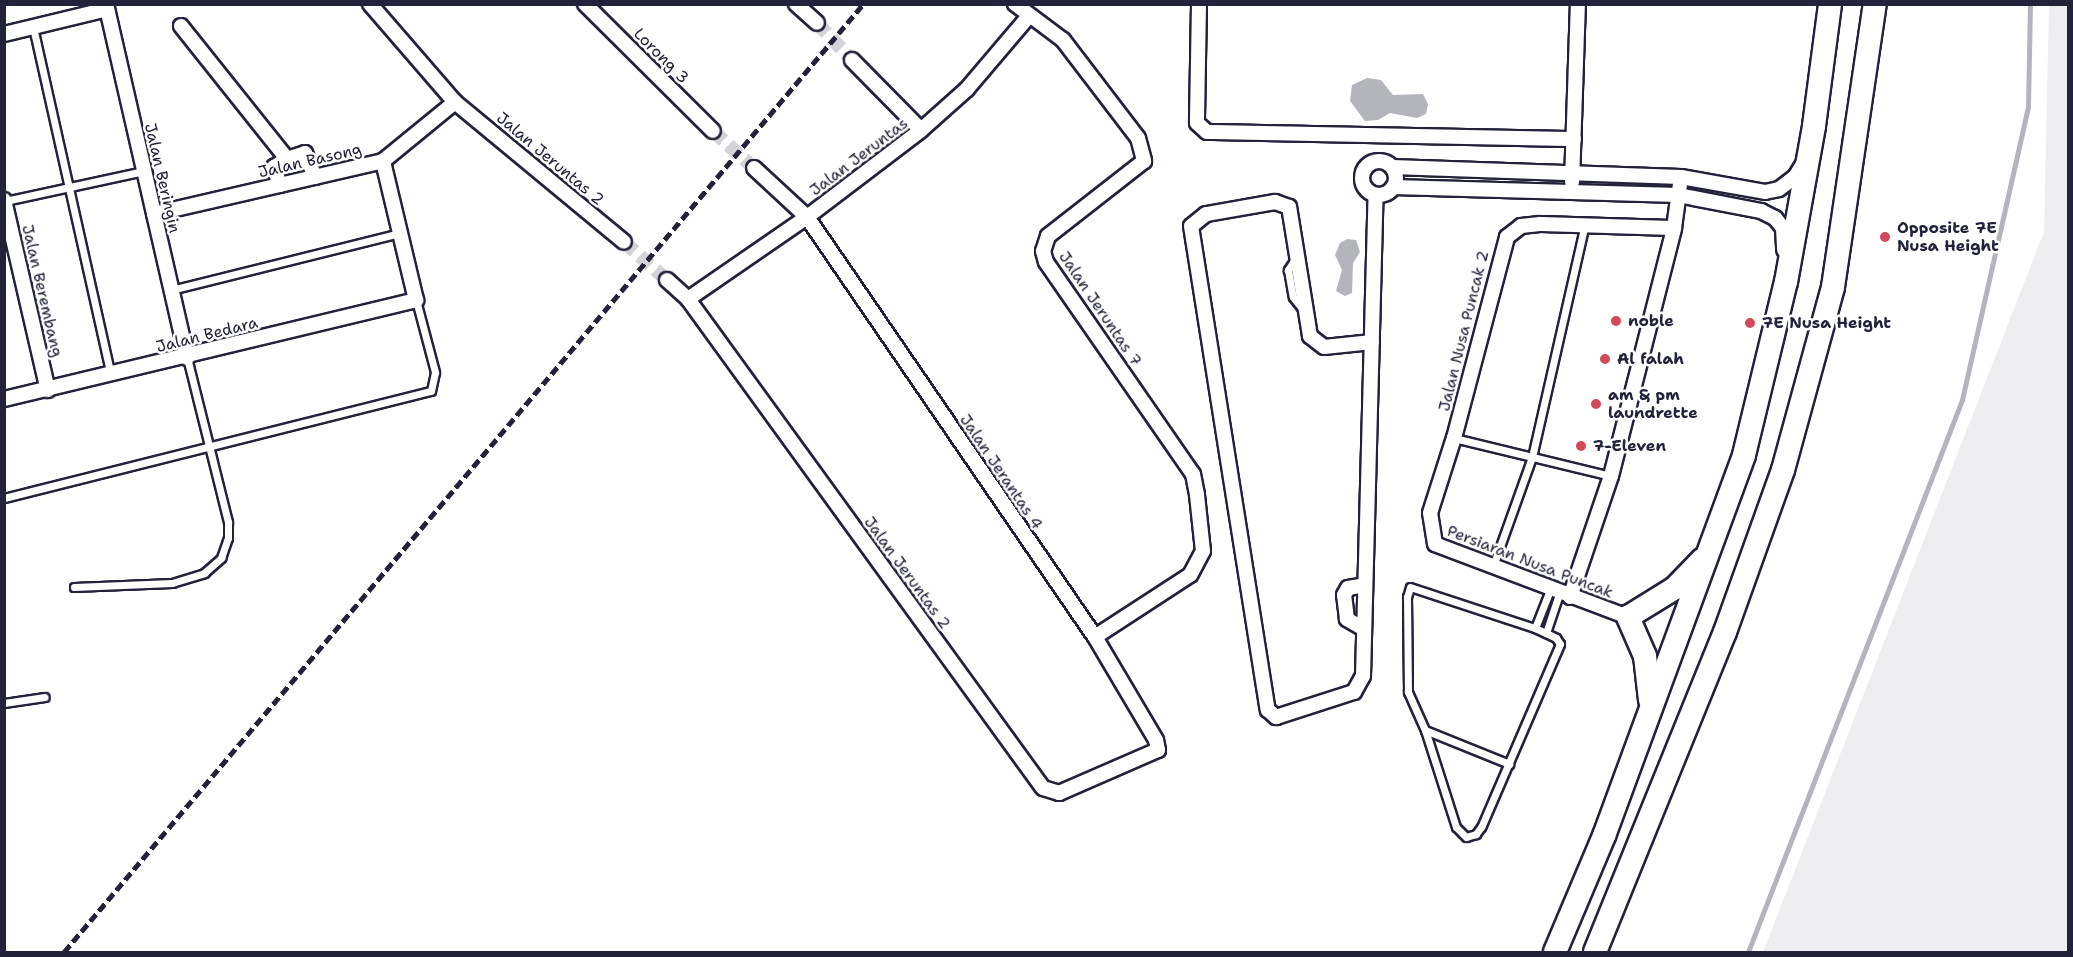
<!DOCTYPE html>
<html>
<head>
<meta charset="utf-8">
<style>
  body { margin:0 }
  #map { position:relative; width:2073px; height:957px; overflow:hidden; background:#fff; font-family:"Shantell Sans",sans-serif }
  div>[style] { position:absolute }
  .built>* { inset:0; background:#eeeef1 }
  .water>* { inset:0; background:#b4b4bc }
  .stream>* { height:4.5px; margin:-2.25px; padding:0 2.25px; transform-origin:2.25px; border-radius:2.25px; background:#b4b4bc }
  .street-tunnel>* { height:14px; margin-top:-7px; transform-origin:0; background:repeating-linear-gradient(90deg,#d3d3d8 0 14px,transparent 0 21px) }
  .roads { filter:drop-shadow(2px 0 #22223b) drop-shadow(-2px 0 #22223b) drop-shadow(0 2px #22223b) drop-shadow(0 -2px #22223b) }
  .lane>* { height:7px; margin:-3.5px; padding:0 3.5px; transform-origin:3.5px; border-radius:3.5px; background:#fff }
  .street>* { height:14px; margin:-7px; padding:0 7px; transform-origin:7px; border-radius:7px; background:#fff }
  .street>.ring { margin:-7px; padding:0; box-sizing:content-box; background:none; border:14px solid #fff; border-radius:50% }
  .primary>* { height:22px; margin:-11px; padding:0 11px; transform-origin:11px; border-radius:11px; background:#fff }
  .rail>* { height:4.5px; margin-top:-2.25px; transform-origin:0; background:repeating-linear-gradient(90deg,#22223b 0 9px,transparent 0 13.5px) }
  .dots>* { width:16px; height:16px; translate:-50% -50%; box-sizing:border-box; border:3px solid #fff; border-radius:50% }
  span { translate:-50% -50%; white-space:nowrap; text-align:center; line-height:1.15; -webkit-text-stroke:5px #fff; paint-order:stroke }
  .street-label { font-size:16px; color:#22223b }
  .poi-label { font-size:16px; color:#22223b; font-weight:700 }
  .left { translate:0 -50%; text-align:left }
  .frame { position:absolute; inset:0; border:6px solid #22223b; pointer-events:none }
</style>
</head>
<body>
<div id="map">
  <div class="built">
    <i style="clip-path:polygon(2049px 5px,2068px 5px,2068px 952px,1763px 952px,2044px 232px)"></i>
  </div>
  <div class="water">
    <i style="clip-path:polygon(1367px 78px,1381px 80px,1393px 95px,1423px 94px,1428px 104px,1426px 114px,1417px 118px,1390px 113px,1378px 120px,1365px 121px,1350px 101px,1352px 85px)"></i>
    <i style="clip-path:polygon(1347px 239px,1356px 240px,1360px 252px,1353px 263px,1352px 293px,1345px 296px,1336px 291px,1342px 270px,1335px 255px,1340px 243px)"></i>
  </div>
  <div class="stream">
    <i style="left:1748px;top:952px;width:592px;rotate:-68.81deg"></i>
    <i style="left:1962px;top:400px;width:300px;rotate:-77.3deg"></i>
    <i style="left:2028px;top:107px;width:103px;rotate:-88.9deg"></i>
  </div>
  <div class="street-tunnel">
    <i style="left:817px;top:23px;width:51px;rotate:46.6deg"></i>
    <i style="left:713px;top:131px;width:55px;rotate:42.1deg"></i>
    <i style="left:624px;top:242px;width:57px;rotate:41.5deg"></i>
  </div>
  <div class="roads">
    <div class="lane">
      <i style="left:33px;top:27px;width:357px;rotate:77.4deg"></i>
      <i style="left:5px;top:201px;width:142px;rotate:-12.2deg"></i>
      <i style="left:1297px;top:256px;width:17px;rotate:123deg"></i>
      <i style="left:1288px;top:270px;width:27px;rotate:80deg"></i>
      <i style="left:1293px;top:297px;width:16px;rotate:52deg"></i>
      <i style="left:171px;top:290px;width:236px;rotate:-14deg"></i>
      <i style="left:1454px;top:438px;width:162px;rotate:13.6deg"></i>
      <i style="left:4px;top:498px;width:440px;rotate:-14.1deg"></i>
      <i style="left:431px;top:391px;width:19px;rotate:-78deg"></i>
      <i style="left:435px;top:372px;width:74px;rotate:-104.8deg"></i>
      <i style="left:1493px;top:566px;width:116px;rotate:-70.3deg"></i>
      <i style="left:1532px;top:457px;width:239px;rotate:-77.2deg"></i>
      <i style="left:74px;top:587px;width:98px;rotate:-2.3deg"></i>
      <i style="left:172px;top:583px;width:34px;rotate:-17deg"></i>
      <i style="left:204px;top:573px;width:23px;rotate:-41deg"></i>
      <i style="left:221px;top:558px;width:21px;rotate:-71deg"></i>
      <i style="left:228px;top:538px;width:16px;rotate:-90deg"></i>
      <i style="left:228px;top:522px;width:169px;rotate:-104deg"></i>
      <i style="left:1410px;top:587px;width:132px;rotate:18.2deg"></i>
      <i style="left:1535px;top:628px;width:23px;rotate:25deg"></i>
      <i style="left:1556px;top:638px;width:7px;rotate:56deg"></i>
      <i style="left:1560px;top:644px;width:199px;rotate:113.3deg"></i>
      <i style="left:1481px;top:827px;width:9px;rotate:126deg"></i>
      <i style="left:1476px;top:834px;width:10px;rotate:163deg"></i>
      <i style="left:1466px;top:837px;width:14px;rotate:-135deg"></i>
      <i style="left:1456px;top:827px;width:102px;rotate:-107.7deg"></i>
      <i style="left:1425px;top:730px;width:42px;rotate:-114.1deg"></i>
      <i style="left:1408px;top:692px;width:95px;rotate:-90.6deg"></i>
      <i style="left:1407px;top:597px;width:10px;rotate:-73deg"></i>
      <i style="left:1535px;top:628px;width:41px;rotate:-68.5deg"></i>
      <i style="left:1546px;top:633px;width:41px;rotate:-71.6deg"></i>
      <i style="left:4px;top:703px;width:41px;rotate:-8.3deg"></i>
      <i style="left:1425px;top:730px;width:91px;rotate:22deg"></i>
    </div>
    <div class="street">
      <i style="left:106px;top:4px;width:363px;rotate:77.1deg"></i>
      <i style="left:370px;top:4px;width:130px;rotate:49.1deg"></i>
      <i style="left:455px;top:102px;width:219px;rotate:39.6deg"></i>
      <i style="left:585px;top:4px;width:180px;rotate:44.8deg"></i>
      <i style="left:796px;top:4px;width:28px;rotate:42deg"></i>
      <i style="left:1015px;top:4px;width:60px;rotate:36.9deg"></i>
      <i style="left:1063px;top:40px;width:123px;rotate:52.6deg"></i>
      <i style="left:1138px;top:138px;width:24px;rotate:75deg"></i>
      <i style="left:1144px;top:161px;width:122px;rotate:142deg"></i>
      <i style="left:1048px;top:236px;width:16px;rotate:108deg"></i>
      <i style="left:1043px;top:251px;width:11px;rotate:75deg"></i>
      <i style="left:1046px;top:262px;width:258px;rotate:55.3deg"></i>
      <i style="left:1193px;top:474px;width:21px;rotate:79deg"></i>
      <i style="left:1197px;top:495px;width:56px;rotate:83.9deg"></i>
      <i style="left:1203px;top:551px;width:27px;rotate:118deg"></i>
      <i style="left:1190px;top:575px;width:113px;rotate:146.9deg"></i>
      <i style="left:1199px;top:4px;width:119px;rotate:91deg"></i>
      <i style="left:1197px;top:123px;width:13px;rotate:42deg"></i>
      <i style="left:1207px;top:132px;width:367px;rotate:1.1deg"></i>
      <i style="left:181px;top:26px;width:170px;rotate:51.4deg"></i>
      <i style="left:287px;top:159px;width:15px;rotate:148deg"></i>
      <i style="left:274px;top:167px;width:19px;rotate:72deg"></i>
      <i style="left:4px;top:34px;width:106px;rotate:-13.6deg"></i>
      <i style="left:852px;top:60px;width:98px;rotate:45.4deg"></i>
      <i style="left:287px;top:159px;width:19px;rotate:-18deg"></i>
      <i style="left:305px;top:153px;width:26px;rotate:67deg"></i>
      <i class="ring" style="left:1362px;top:161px;width:20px;height:20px"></i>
      <i style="left:1392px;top:167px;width:289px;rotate:2deg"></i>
      <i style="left:1681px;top:177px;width:85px;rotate:10.1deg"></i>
      <i style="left:1765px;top:192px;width:14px;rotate:-12deg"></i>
      <i style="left:1779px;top:189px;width:20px;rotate:-37deg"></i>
      <i style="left:1795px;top:177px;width:15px;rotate:-58deg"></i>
      <i style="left:1572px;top:182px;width:178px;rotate:-88.1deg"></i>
      <i style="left:1393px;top:187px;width:285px;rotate:1.6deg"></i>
      <i style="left:1678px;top:195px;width:85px;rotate:10.9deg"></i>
      <i style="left:1761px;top:211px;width:16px;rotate:27deg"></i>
      <i style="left:1775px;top:218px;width:13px;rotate:51deg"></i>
      <i style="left:1783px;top:228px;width:22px;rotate:87deg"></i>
      <i style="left:4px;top:200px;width:195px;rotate:77deg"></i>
      <i style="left:154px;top:214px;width:235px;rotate:-13deg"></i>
      <i style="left:383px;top:161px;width:93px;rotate:-39.3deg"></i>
      <i style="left:667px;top:280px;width:28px;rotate:42deg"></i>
      <i style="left:688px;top:299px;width:604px;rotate:54.02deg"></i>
      <i style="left:1043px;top:788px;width:17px;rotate:17deg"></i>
      <i style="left:1059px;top:793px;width:108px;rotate:-23.5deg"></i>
      <i style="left:1158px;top:750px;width:10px;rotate:-101deg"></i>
      <i style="left:1156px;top:740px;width:120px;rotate:-120.6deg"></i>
      <i style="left:1095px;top:637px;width:509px;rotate:-124.44deg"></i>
      <i style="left:807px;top:217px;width:72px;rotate:-137.2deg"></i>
      <i style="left:688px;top:299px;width:145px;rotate:-34.6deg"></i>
      <i style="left:807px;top:217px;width:143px;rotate:-37.3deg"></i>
      <i style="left:921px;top:130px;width:62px;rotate:-41.7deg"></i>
      <i style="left:967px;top:89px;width:96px;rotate:-49.7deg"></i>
      <i style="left:1372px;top:342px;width:48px;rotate:174.1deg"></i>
      <i style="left:1324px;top:347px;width:18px;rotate:-142deg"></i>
      <i style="left:1310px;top:336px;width:131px;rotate:-99.2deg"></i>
      <i style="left:1289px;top:207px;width:15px;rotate:-160deg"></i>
      <i style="left:1275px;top:202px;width:70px;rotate:170.1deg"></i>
      <i style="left:1206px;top:214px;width:19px;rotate:141deg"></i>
      <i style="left:1191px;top:226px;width:490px;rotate:81deg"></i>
      <i style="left:1268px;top:710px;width:11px;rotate:41deg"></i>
      <i style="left:1276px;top:717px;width:82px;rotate:-17.8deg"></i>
      <i style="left:1354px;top:692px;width:18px;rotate:-61deg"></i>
      <i style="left:1363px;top:676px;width:481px;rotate:-88.5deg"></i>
      <i style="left:4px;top:399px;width:424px;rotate:-13.5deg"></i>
      <i style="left:416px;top:300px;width:143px;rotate:-103.4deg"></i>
      <i style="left:1570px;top:597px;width:128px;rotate:-71.3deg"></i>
      <i style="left:1611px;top:476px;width:256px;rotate:-75.7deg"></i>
      <i style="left:1674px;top:228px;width:51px;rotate:-82.2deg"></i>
      <i style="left:1628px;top:617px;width:206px;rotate:-159.3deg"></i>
      <i style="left:1435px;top:544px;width:31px;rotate:-99deg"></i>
      <i style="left:1430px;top:513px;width:79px;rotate:-72.3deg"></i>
      <i style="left:1454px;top:438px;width:208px;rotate:-75.2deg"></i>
      <i style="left:1507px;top:237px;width:18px;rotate:-38deg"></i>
      <i style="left:1521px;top:226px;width:19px;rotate:-6deg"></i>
      <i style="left:1540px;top:224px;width:134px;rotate:1.7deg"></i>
      <i style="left:1364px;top:629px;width:20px;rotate:-150deg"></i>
      <i style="left:1347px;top:619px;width:24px;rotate:-97deg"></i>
      <i style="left:1344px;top:595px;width:8px;rotate:-60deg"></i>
      <i style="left:1348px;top:588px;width:17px;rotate:-10deg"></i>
    </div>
    <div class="primary">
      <i style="left:1650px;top:700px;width:44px;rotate:-96.5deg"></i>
      <i style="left:1645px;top:656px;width:43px;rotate:-113.6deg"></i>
      <i style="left:1628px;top:617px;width:55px;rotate:-31.7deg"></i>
      <i style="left:1675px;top:588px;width:40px;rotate:-46deg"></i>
      <i style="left:1555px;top:952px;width:126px;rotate:-67.1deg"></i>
      <i style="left:1604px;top:836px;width:406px;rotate:-69.8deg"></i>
      <i style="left:1744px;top:455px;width:178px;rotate:-76.4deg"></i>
      <i style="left:1786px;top:282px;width:158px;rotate:-79.8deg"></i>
      <i style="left:1814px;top:126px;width:123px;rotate:-82.5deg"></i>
      <i style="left:1595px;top:952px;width:345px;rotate:-67.9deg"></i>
      <i style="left:1725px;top:632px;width:172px;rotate:-70.3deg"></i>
      <i style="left:1783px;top:470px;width:190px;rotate:-74.7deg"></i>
      <i style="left:1833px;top:287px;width:286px;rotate:-81.6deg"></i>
    </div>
  </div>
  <div class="rail">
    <i style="left:64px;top:952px;width:1240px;rotate:-49.87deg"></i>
  </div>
  <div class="dots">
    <i style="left:1885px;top:237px;background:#d1495b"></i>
    <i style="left:1616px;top:321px;background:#d1495b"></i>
    <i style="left:1750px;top:323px;background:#d1495b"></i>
    <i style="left:1605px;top:359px;background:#d1495b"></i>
    <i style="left:1596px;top:404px;background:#d1495b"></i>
    <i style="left:1581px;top:446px;background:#d1495b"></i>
  </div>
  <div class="street-label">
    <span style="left:661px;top:56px;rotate:45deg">Lorong 3</span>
    <span style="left:859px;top:157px;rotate:-37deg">Jalan Jeruntas</span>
    <span style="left:550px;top:159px;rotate:40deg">Jalan Jeruntas 2</span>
    <span style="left:310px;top:161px;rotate:-13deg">Jalan Basong</span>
    <span style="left:162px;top:178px;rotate:77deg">Jalan Beringin</span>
    <span style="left:42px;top:291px;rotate:77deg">Jalan Berembang</span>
    <span style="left:1100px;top:309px;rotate:56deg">Jalan Jeruntas 7</span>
    <span style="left:1464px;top:331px;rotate:-76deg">Jalan Nusa Puncak 2</span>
    <span style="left:207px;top:335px;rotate:-14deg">Jalan Bedara</span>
    <span style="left:1001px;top:472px;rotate:56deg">Jalan Jerantas 4</span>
    <span style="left:1530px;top:562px;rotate:21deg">Persiaran Nusa Puncak</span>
    <span style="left:907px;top:573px;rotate:54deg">Jalan Jeruntas 2</span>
  </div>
  <div class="poi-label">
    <span class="left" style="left:1897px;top:237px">Opposite 7E<br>Nusa Height</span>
    <span class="left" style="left:1628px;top:321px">noble</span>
    <span class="left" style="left:1762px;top:323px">7E Nusa Height</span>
    <span class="left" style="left:1617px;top:359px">Al falah</span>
    <span class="left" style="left:1608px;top:404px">am &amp; pm<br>laundrette</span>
    <span class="left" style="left:1593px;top:446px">7-Eleven</span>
  </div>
  <div class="frame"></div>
</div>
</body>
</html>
